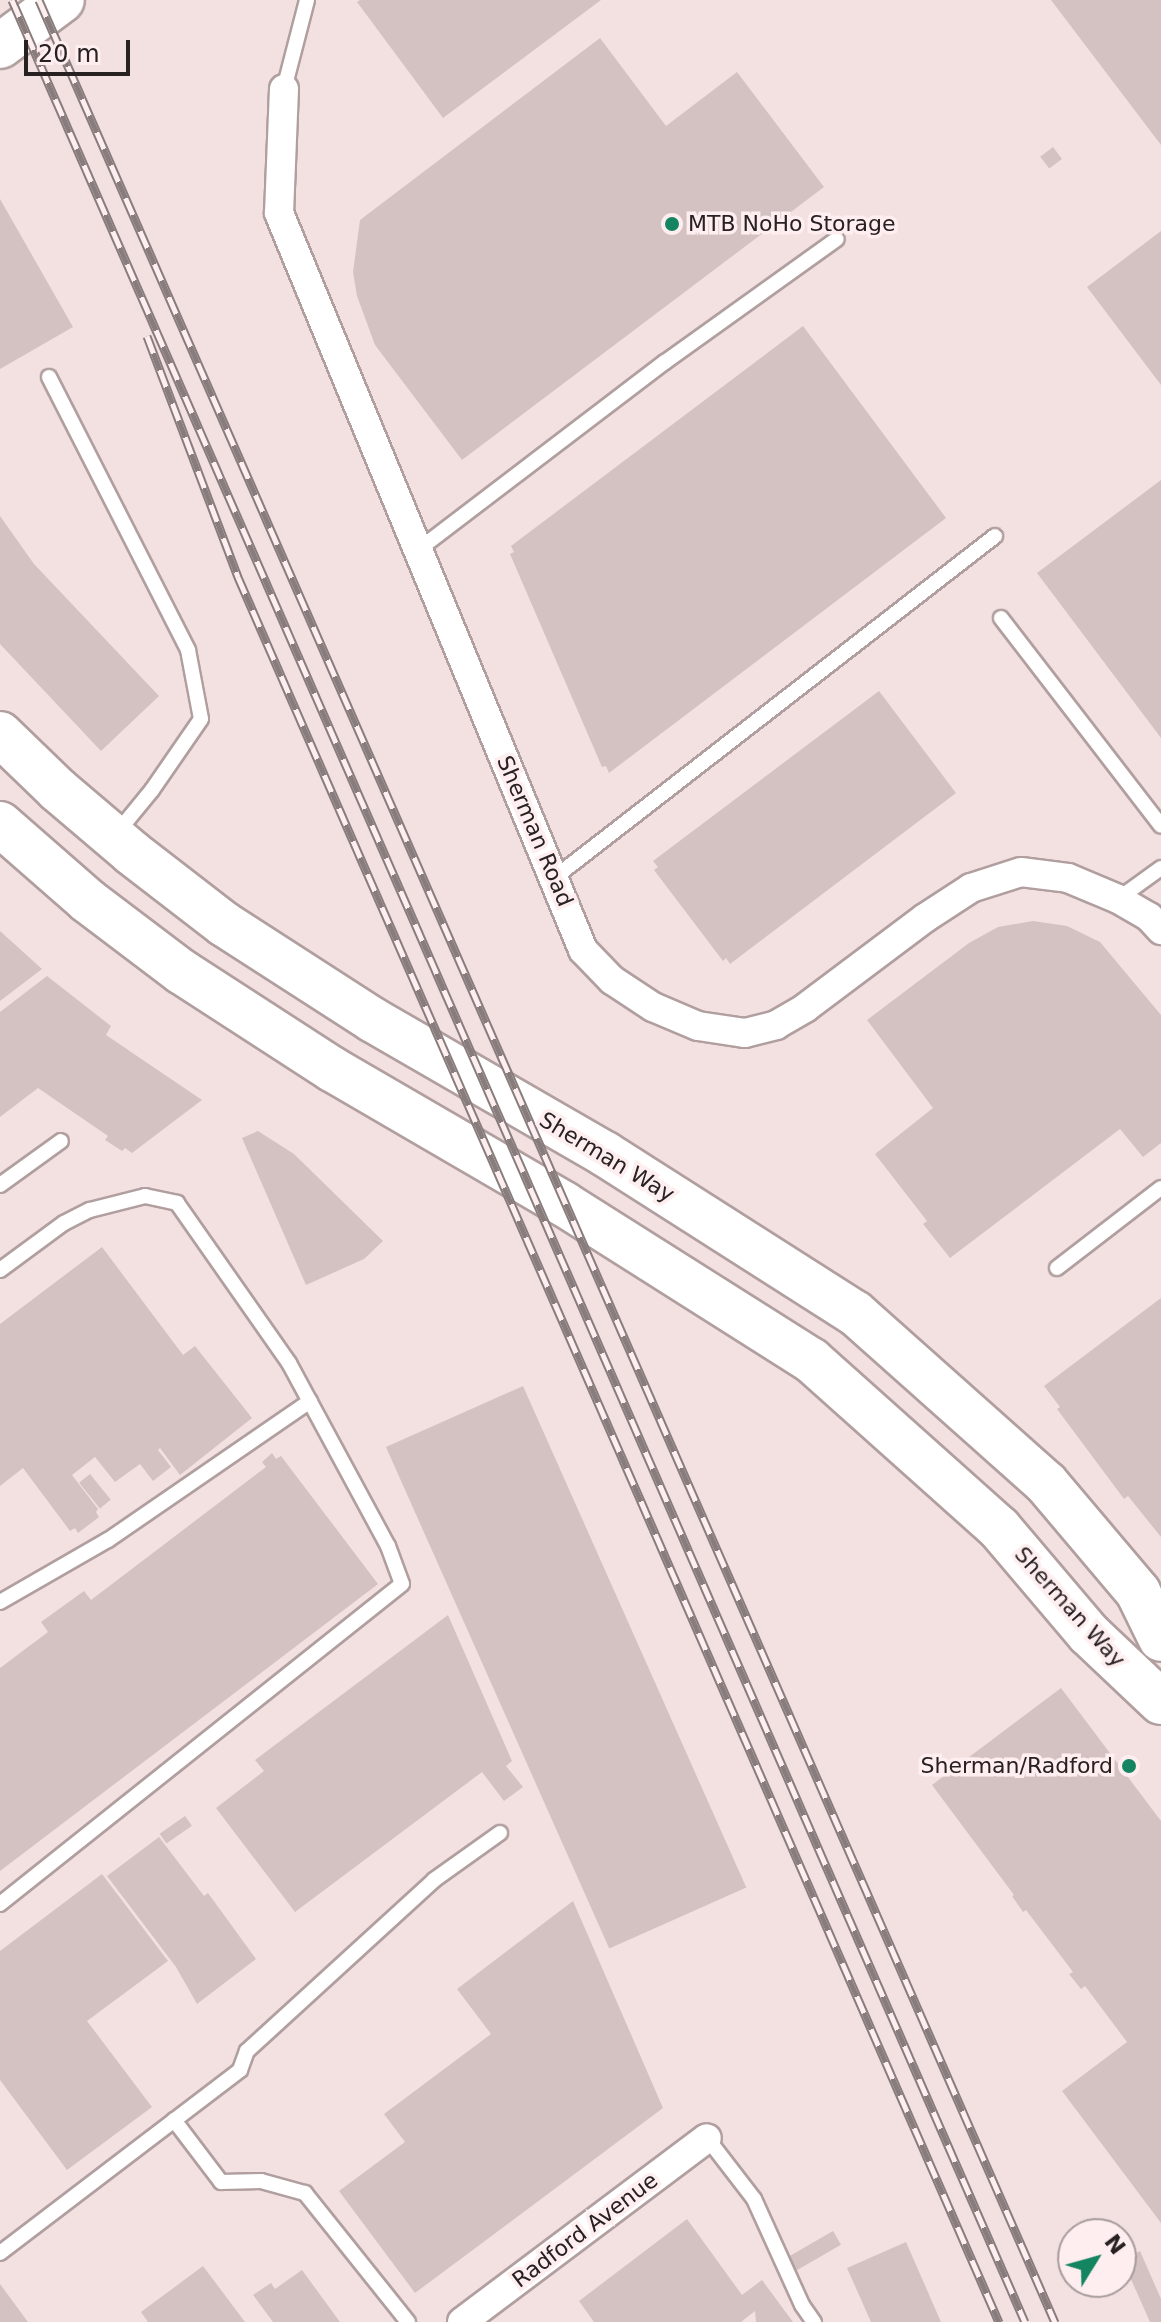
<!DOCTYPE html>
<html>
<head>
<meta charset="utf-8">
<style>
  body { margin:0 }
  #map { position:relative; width:1161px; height:2322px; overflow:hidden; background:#f3e0e1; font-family:"DejaVu Sans",sans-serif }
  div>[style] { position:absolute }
  .building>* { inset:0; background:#d4c2c2; transform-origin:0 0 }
  .roads { filter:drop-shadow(2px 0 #b19f9f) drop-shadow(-2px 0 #b19f9f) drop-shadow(0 2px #b19f9f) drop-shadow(0 -2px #b19f9f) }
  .service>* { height:14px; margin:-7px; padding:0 7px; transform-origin:7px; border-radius:7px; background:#fff }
  .minor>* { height:28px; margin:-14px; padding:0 14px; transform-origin:14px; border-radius:14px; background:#fff }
  .primary>* { height:44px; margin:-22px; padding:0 22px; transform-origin:22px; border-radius:22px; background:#fff }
  .rail>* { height:9px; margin-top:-4.5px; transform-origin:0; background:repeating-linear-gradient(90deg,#feeeef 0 18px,#887c7c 0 36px); box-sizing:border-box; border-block:2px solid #887c7c }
  .dots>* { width:22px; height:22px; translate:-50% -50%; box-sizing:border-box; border:4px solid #feeeef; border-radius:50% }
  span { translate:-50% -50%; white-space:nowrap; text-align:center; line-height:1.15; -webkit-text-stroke:7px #feeeef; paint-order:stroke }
  .poi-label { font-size:22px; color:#282121 }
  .left { translate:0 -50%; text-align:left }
  .right { translate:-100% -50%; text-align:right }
  .street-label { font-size:22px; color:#282121 }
  .north { position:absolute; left:1057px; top:2218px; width:80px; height:80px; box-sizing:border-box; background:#feeeef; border:2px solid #a89c9d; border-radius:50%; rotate:53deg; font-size:22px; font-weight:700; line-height:32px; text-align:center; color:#282121 }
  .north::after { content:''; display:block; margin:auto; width:28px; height:36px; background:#158461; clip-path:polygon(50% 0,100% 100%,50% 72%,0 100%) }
  .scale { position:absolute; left:24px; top:40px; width:106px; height:36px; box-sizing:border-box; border:4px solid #282121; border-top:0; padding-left:10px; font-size:24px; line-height:28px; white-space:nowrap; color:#282121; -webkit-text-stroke:6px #feeeef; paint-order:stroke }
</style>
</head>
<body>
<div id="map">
  <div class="building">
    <i style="clip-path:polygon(360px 0,601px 0,443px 118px,357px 2px)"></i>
    <i style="clip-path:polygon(1051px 0,1161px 0,1161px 145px)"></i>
    <i style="clip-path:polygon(600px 38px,666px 126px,737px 72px,824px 187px,462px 460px,375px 345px,357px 296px,353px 272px,360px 220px)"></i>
    <i style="left:1053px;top:147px;width:15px;height:16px;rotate:53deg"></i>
    <i style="clip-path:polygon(0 199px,73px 327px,0 369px)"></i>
    <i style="clip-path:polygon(1161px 231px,1161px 385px,1087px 287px)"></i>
    <i style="clip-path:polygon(803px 326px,946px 518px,609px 773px,606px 766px,602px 767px,510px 554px,514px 552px,511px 546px)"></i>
    <i style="clip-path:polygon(1161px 480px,1161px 738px,1037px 573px)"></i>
    <i style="clip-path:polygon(0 516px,34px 564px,159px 696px,101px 751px,0 644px)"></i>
    <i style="clip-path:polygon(879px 691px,956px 793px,730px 964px,726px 958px,723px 961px,654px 870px,658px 867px,653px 861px)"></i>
    <i style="clip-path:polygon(1033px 921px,1067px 926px,1100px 942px,1161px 1015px,1161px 1143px,1143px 1157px,1120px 1129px,950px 1258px,923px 1224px,927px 1221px,875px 1154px,933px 1108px,867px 1020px,969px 943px,998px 927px)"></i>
    <i style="clip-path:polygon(0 931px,42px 969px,0 1001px)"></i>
    <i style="clip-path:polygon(47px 976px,111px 1026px,106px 1035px,202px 1100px,132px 1153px,125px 1148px,122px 1151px,105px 1140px,108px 1136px,38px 1088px,0 1117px,0 1012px)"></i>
    <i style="clip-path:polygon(258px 1131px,294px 1154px,383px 1241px,364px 1259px,306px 1285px,242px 1138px)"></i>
    <i style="clip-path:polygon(102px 1247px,183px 1355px,195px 1346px,252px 1418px,180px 1475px,160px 1448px,158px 1450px,171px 1467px,153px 1481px,140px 1464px,115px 1482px,95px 1457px,72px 1475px,98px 1509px,96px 1512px,99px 1517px,78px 1533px,75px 1528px,70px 1531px,23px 1468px,0 1486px,0 1324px)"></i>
    <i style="clip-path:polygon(1161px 1298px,1161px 1537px,1128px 1496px,1124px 1499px,1057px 1409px,1060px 1407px,1044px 1386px)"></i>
    <i style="left:523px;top:1386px;width:549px;height:150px;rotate:66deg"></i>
    <i style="clip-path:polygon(272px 1453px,276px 1459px,281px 1456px,378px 1584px,0 1871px,0 1668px,48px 1632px,41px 1622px,84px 1591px,91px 1600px,266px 1467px,262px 1462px)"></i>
    <i style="left:90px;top:1474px;width:33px;height:14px;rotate:51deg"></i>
    <i style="clip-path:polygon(448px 1615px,512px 1761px,506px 1766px,523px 1787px,504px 1801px,482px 1772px,295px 1912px,216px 1808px,264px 1771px,255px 1760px)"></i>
    <i style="clip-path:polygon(1061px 1688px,1161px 1821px,1161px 2223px,1062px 2091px,1127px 2042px,1085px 1986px,1081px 1989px,1069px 1974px,1073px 1972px,1026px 1910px,1023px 1912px,1012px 1896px,1014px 1895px,932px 1785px)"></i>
    <i style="left:185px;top:1816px;width:12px;height:31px;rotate:55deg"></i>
    <i style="clip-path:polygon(159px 1837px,204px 1896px,208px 1893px,256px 1959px,197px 2004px,176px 1967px,107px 1876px)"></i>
    <i style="clip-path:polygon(102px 1874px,168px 1961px,87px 2021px,152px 2107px,67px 2170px,0 2080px,0 1951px)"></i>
    <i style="clip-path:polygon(573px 1901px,663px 2108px,415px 2293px,339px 2191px,405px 2142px,384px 2114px,491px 2034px,457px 1989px)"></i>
    <i style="clip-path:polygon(687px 2219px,742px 2295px,762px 2280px,793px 2322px,756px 2322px,755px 2311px,741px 2322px,594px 2322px,579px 2301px)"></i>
    <i style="left:833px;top:2231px;width:16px;height:52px;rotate:60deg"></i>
    <i style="clip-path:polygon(906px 2242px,941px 2322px,871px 2322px,847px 2268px)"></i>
    <i style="clip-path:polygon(1140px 2251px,1161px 2299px,1161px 2322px,1150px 2322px,1122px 2259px)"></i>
    <i style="clip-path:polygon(203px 2266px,245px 2322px,148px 2322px,141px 2312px)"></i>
    <i style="clip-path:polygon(302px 2270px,340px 2322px,273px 2322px,253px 2295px,271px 2283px,275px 2289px)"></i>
    <i style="clip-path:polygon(0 2284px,28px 2322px,0 2322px)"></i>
  </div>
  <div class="roads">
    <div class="service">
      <i style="left:284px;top:89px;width:92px;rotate:-75.5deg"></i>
      <i style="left:49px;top:377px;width:306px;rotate:63deg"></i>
      <i style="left:188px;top:650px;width:70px;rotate:79.3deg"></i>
      <i style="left:201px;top:719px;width:86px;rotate:124.6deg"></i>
      <i style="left:152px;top:790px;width:57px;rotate:129.3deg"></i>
      <i style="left:418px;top:550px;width:310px;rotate:-37.3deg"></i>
      <i style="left:665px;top:362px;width:211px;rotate:-35.6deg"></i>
      <i style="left:1001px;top:618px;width:262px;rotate:52.4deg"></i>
      <i style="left:554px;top:878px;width:558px;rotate:-37.79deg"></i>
      <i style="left:1118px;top:899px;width:53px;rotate:-35.8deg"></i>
      <i style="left:0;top:1185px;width:75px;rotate:-35.8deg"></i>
      <i style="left:1057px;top:1268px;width:131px;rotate:-37.6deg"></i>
      <i style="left:0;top:1270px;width:79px;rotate:-36.3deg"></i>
      <i style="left:64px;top:1223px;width:29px;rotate:-27deg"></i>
      <i style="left:90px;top:1210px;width:57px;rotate:-14.3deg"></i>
      <i style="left:145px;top:1196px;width:33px;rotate:12deg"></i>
      <i style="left:177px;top:1203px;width:195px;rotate:55deg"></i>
      <i style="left:289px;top:1363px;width:208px;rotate:61.6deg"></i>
      <i style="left:388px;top:1546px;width:40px;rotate:69.8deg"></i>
      <i style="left:402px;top:1584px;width:514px;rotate:141.48deg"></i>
      <i style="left:0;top:1602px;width:125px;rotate:-29.9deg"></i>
      <i style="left:108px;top:1540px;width:245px;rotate:-34.5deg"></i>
      <i style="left:174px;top:2120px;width:78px;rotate:52.8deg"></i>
      <i style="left:221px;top:2182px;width:40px;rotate:-1.4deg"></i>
      <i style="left:261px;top:2181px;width:46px;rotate:15.3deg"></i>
      <i style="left:305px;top:2193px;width:165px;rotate:51.4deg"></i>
      <i style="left:707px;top:2138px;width:77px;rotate:52.4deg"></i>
      <i style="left:754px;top:2199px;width:116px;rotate:65.6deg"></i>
      <i style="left:802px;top:2305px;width:21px;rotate:55deg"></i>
      <i style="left:0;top:2253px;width:302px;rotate:-37.3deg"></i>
      <i style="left:240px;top:2070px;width:20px;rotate:-70deg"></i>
      <i style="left:247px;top:2051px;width:253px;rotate:-42.4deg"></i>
      <i style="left:434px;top:1880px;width:81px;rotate:-35.5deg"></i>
    </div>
    <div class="minor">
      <i style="left:284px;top:89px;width:124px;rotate:92.3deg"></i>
      <i style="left:279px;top:213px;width:797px;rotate:67.58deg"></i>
      <i style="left:583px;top:950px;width:42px;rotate:46deg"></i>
      <i style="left:612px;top:980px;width:49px;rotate:33.4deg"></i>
      <i style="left:653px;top:1007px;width:49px;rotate:22.9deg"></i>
      <i style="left:698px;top:1026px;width:48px;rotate:8.5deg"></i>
      <i style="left:745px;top:1033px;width:32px;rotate:-14deg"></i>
      <i style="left:776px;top:1025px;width:34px;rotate:-30deg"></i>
      <i style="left:805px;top:1008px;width:150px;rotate:-36.9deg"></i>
      <i style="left:925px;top:918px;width:55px;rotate:-33.1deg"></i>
      <i style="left:971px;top:888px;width:52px;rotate:-17.7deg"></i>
      <i style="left:1021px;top:872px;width:47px;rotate:7.3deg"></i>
      <i style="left:1068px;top:878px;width:54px;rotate:22.8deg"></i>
      <i style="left:1118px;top:899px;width:36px;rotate:30deg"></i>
      <i style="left:1149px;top:917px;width:18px;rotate:47deg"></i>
      <i style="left:462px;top:2322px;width:306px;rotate:-36.9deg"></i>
    </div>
    <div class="primary">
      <i style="left:0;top:46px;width:77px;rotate:-36.6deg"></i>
      <i style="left:0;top:734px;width:81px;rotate:44deg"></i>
      <i style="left:58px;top:790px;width:97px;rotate:40.4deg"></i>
      <i style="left:132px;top:853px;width:116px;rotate:37.7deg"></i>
      <i style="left:224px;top:924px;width:177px;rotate:32.8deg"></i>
      <i style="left:373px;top:1020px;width:268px;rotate:30deg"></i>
      <i style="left:605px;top:1154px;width:296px;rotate:32.5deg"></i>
      <i style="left:855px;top:1313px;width:256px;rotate:41.7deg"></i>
      <i style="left:1046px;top:1483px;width:143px;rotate:49.8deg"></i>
      <i style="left:1138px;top:1592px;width:52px;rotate:63.9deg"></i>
      <i style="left:0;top:824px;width:117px;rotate:41.2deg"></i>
      <i style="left:88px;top:901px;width:118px;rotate:37.1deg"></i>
      <i style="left:182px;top:972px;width:179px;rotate:32.9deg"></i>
      <i style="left:332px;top:1069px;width:268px;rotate:30.2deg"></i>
      <i style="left:564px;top:1204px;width:292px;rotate:32.3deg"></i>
      <i style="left:811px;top:1360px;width:252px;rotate:41.8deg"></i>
      <i style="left:999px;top:1528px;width:139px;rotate:49.7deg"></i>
      <i style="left:1089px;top:1634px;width:99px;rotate:43.4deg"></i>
    </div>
  </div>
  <div class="rail">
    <i style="left:12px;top:0;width:2533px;rotate:66.43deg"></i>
    <i style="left:39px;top:0;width:2535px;rotate:66.37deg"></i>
    <i style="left:147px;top:336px;width:258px;rotate:69.3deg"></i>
    <i style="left:238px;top:577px;width:1904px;rotate:66.44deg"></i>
  </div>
  <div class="dots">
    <i style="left:672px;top:224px;background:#158461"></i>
    <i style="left:1129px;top:1766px;background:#158461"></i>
  </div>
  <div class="poi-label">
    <span class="left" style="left:688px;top:224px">MTB NoHo Storage</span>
    <span class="right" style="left:1113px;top:1766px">Sherman/Radford</span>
  </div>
  <div class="street-label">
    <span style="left:535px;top:831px;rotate:67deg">Sherman Road</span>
    <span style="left:607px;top:1157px;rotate:31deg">Sherman Way</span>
    <span style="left:1070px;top:1607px;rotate:48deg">Sherman Way</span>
    <span style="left:585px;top:2230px;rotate:-37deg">Radford Avenue</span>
  </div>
  <div class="north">N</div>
  <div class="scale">20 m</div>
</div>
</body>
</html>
